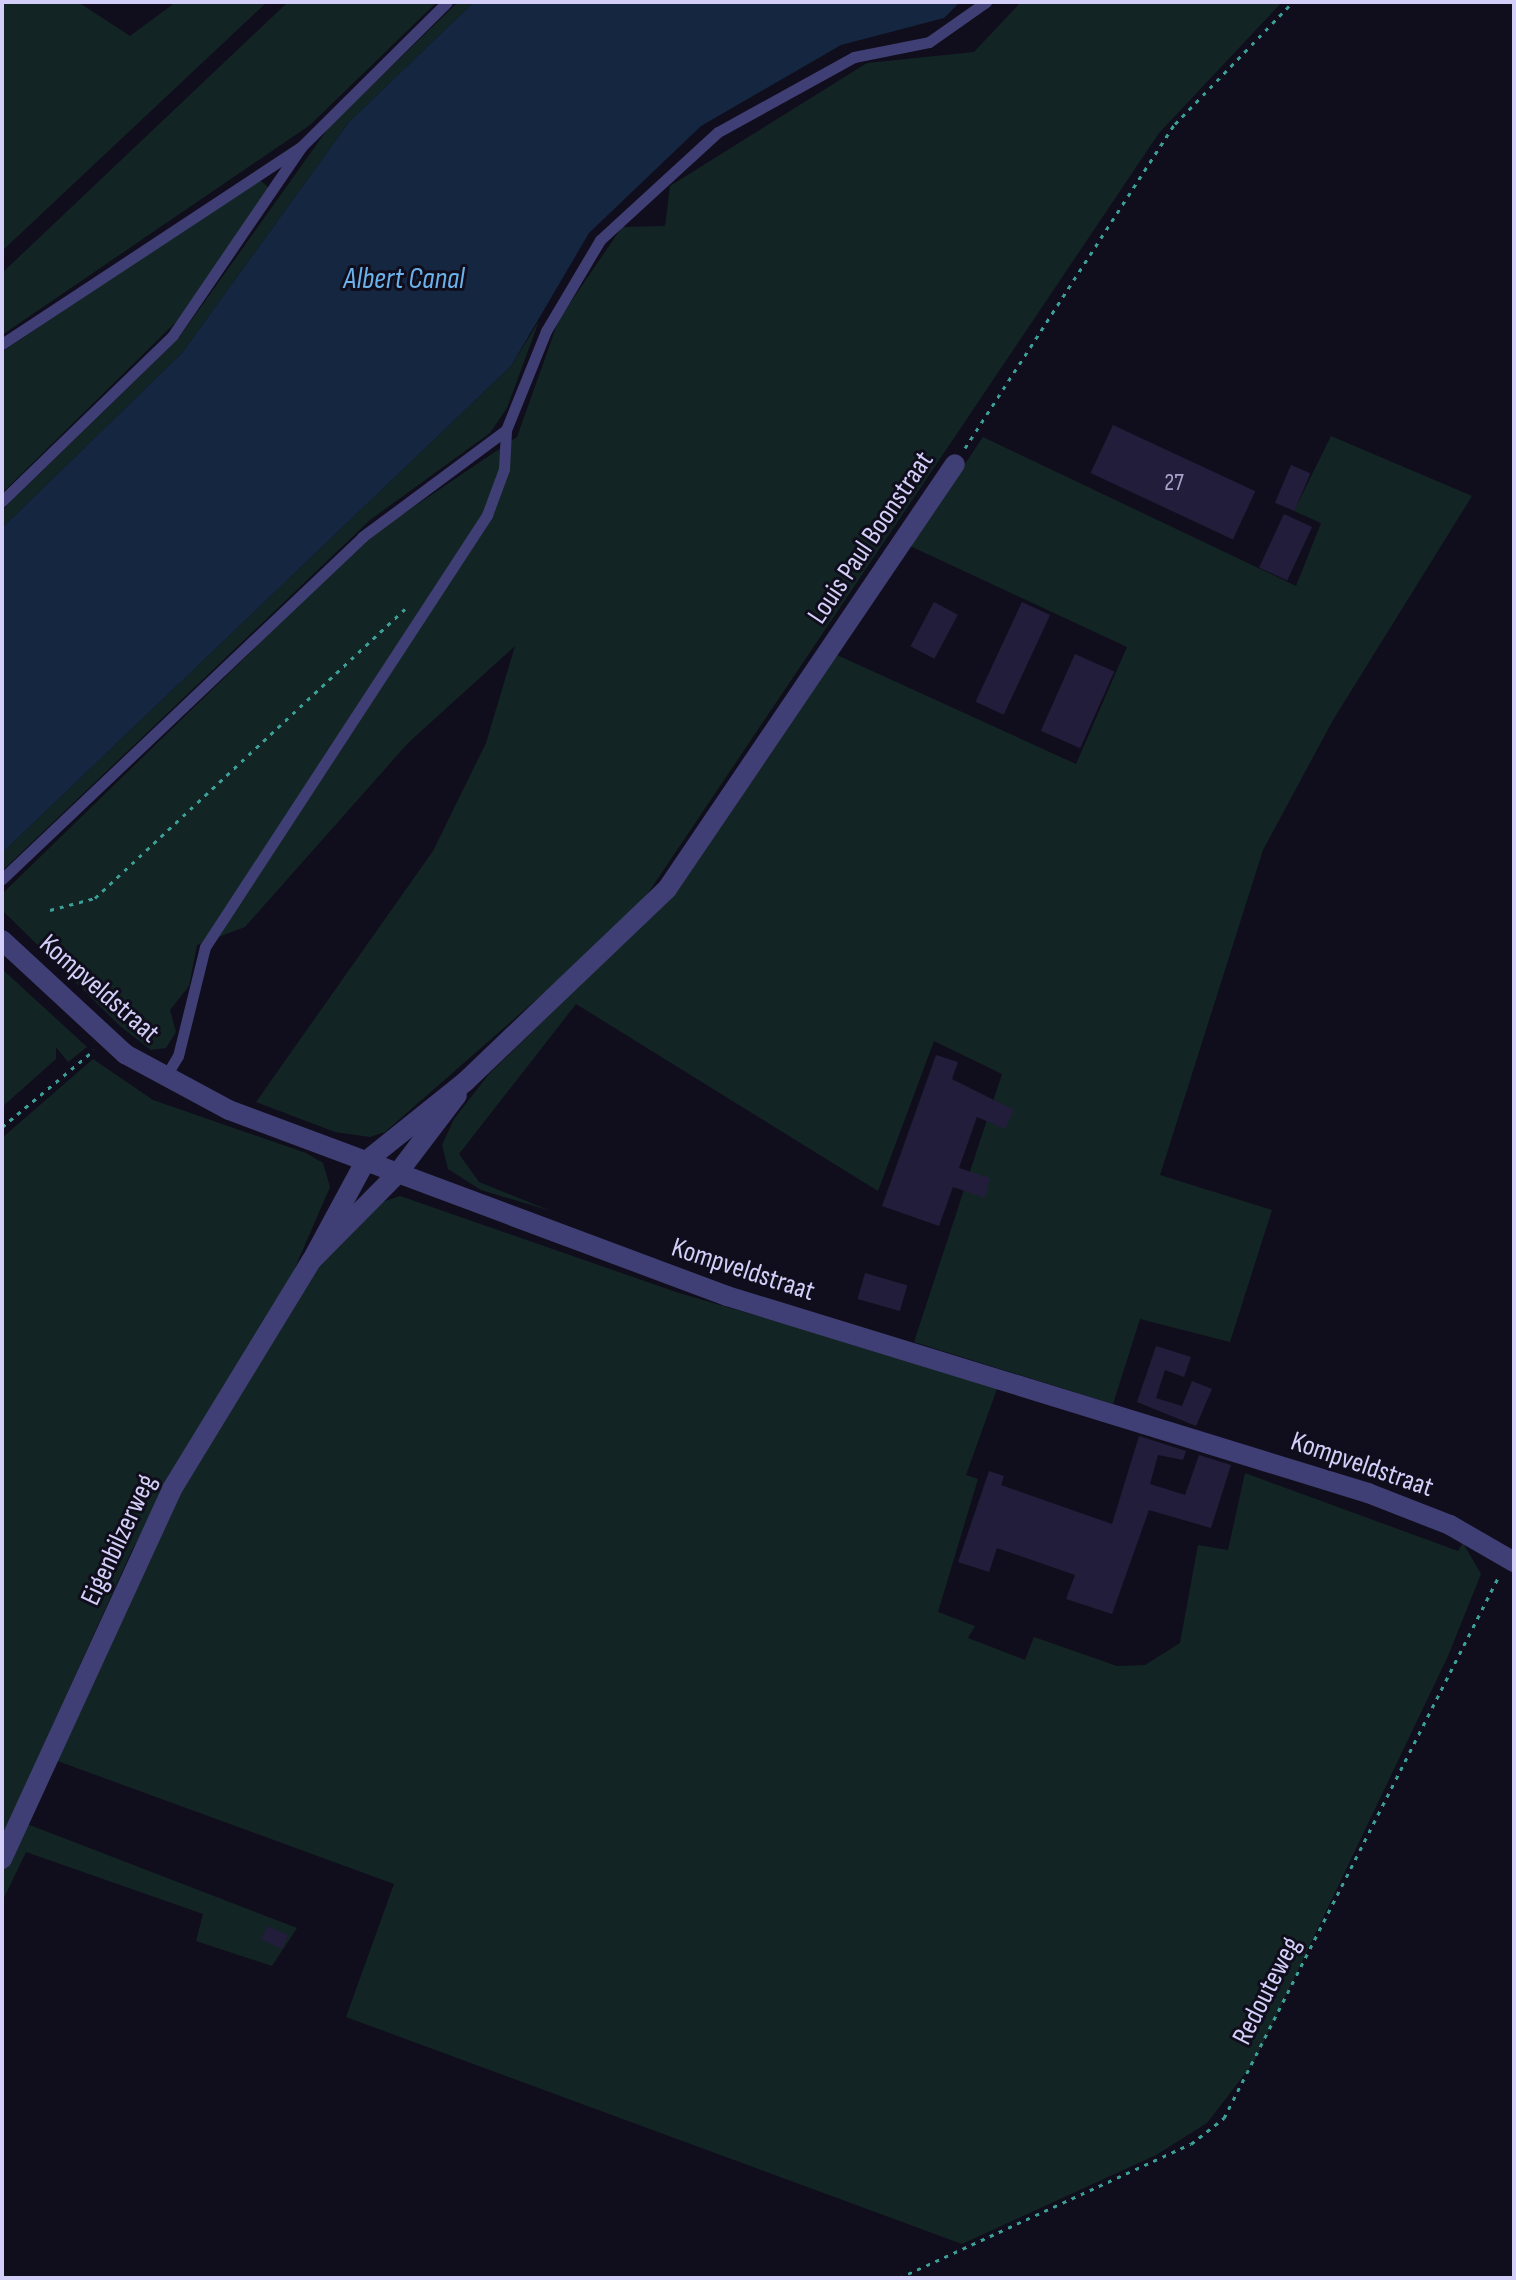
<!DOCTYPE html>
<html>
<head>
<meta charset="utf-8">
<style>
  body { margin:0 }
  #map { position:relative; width:1516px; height:2280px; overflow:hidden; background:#100e1c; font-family:"Sofia Sans Condensed",sans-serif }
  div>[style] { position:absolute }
  .green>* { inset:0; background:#122524 }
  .water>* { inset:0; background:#142640 }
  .building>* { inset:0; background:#221d3a; transform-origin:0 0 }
  .path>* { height:3px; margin-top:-1.5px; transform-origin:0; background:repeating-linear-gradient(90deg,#3ca098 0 4px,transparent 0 10px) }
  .service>* { height:11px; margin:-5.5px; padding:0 5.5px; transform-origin:5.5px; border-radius:5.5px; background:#403f75 }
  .minor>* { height:20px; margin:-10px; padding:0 10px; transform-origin:10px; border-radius:10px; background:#403f75 }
  .tertiary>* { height:20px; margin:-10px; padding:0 10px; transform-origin:10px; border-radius:10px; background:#403f75 }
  span { translate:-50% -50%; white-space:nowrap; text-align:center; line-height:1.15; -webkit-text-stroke:6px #100e1c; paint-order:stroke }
  .number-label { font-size:24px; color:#a7a2c9 }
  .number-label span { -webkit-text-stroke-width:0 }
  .street-label { font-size:28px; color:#d3cff9 }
  .water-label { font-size:30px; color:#6bb2eb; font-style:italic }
  .frame { position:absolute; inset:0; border:4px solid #d3cff9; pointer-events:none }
</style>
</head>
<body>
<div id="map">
  <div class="green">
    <i style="clip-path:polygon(2px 2px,78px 2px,130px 36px,176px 2px,267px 2px,2px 251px)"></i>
    <i style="clip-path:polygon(288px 2px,437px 2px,310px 125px,2px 335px,2px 273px)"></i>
    <i style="clip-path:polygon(458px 2px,474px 2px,349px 122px,182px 353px,2px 528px,2px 510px,178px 339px,329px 127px)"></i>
    <i style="clip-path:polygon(1021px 2px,1282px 2px,1159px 133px,634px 914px,385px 1132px,370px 1137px,335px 1132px,256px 1102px,433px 851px,486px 743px,515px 646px,408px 743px,245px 927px,197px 945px,189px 986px,170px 1010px,176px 1032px,166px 1048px,151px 1050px,120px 1026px,2px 910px,2px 894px,369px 537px,517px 437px,559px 319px,622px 227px,665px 226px,670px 186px,867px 63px,974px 52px)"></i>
    <i style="clip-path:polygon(259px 179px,270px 189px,176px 322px,2px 493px,2px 352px)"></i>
    <i style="clip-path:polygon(539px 321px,507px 408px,490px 433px,370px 520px,2px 871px,2px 853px,511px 366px)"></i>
    <i style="clip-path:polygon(1331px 436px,1472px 496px,1333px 720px,1263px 850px,1160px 1175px,1272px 1210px,1230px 1342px,1140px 1319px,1113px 1404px,914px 1342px,1002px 1074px,934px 1041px,878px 1191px,576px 1004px,459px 1154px,479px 1182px,551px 1211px,481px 1190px,448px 1169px,442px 1145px,454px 1119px,489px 1074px,666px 901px,837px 655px,1076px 764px,1127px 647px,910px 546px,983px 437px,1296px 586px,1321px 523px,1294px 511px)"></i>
    <i style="clip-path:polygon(2px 969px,87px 1047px,68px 1062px,56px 1047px,56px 1059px,2px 1107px)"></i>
    <i style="clip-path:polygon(93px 1059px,153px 1100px,306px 1153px,323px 1163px,330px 1187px,291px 1277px,132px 1550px,2px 1837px,2px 1138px)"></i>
    <i style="clip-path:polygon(400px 1196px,679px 1293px,998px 1386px,966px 1475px,978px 1479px,938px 1612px,975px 1626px,968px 1638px,1025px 1660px,1034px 1637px,1117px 1666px,1145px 1665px,1180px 1643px,1198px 1545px,1228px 1550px,1245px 1473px,1458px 1551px,1463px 1543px,1481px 1574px,1448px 1656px,1254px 2062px,1207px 2123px,1156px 2155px,962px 2244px,346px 2017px,394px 1884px,52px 1759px,179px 1490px,294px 1298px,370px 1206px)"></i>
    <i style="clip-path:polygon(22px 1822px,297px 1928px,272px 1966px,196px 1941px,203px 1914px,26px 1852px,2px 1902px,2px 1868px)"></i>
  </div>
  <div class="water">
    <i style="clip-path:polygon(474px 2px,960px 2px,944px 18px,841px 45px,701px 126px,589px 233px,511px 366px,2px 853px,2px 528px,182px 353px,349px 122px)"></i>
  </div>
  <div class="building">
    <i style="left:1113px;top:425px;width:157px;height:53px;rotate:25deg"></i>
    <i style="left:1291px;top:465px;width:21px;height:41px;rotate:23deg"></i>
    <i style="left:1284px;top:514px;width:31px;height:59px;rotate:25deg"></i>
    <i style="left:934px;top:602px;width:27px;height:50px;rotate:28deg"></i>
    <i style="left:1022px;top:602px;width:31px;height:110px;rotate:25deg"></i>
    <i style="left:1075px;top:654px;width:43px;height:84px;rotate:24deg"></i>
    <i style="clip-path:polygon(936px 1055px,958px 1062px,952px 1079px,1014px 1110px,1005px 1129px,977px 1117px,959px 1168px,990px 1178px,985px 1198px,953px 1187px,939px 1226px,882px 1206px)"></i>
    <i style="left:865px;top:1273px;width:44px;height:27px;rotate:16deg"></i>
    <i style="clip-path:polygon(1156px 1346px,1191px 1357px,1184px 1377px,1165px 1370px,1156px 1398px,1182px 1406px,1192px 1381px,1212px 1389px,1196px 1426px,1137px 1402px)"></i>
    <i style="clip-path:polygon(1139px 1436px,1186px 1451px,1183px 1460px,1158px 1455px,1150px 1484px,1185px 1495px,1199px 1455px,1231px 1465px,1211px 1528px,1149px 1510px,1112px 1614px,1066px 1599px,1075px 1575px,997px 1548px,989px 1572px,958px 1562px,989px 1471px,1004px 1476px,1001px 1485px,1112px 1524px)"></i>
    <i style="left:267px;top:1926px;width:23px;height:15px;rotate:23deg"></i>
  </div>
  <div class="path">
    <i style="left:965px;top:448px;width:386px;rotate:-57.1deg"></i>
    <i style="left:1175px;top:124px;width:170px;rotate:-46deg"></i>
    <i style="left:50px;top:910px;width:47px;rotate:-14.9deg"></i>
    <i style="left:95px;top:898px;width:429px;rotate:-43deg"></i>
    <i style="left:2px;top:1127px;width:120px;rotate:-39.9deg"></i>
    <i style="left:899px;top:2278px;width:321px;rotate:-24.7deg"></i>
    <i style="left:1191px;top:2144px;width:42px;rotate:-38.2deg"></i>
    <i style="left:1224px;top:2118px;width:608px;rotate:-63.1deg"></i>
  </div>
  <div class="service">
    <i style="left:2px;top:344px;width:359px;rotate:-33.4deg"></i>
    <i style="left:302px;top:146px;width:204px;rotate:-44.8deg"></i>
    <i style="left:2px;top:501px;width:238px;rotate:-44.1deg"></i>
    <i style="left:173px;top:335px;width:229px;rotate:-55.7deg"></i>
    <i style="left:2px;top:879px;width:497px;rotate:-43.5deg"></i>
    <i style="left:362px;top:537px;width:179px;rotate:-36.6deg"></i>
    <i style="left:164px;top:1079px;width:27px;rotate:-59deg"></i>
    <i style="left:178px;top:1056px;width:112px;rotate:-76.1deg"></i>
    <i style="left:205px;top:947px;width:516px;rotate:-56.86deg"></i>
    <i style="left:487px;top:515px;width:49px;rotate:-69.7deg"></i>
    <i style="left:504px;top:469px;width:39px;rotate:-87deg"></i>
    <i style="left:506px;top:430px;width:107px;rotate:-68deg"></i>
    <i style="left:546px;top:331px;width:106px;rotate:-59.3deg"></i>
    <i style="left:600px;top:240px;width:160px;rotate:-42.5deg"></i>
    <i style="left:718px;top:132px;width:155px;rotate:-28.9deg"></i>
    <i style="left:854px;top:57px;width:76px;rotate:-11.3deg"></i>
    <i style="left:929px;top:42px;width:70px;rotate:-35.1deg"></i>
  </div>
  <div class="minor">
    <i style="left:312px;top:1260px;width:111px;rotate:-61.6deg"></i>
    <i style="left:365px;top:1162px;width:129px;rotate:-38.7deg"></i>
    <i style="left:466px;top:1081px;width:278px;rotate:-43.7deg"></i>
    <i style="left:667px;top:889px;width:513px;rotate:-55.88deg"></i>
    <i style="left:2px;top:1859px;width:407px;rotate:-65.3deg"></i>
    <i style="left:172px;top:1489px;width:268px;rotate:-58.6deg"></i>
    <i style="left:312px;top:1260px;width:121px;rotate:-45.3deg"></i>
    <i style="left:397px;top:1174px;width:99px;rotate:-52.8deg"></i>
  </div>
  <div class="tertiary">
    <i style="left:2px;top:940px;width:168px;rotate:42.8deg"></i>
    <i style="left:125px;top:1054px;width:118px;rotate:28.3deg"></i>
    <i style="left:229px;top:1110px;width:532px;rotate:20.48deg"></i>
    <i style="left:727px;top:1296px;width:671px;rotate:17.08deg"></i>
    <i style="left:1368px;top:1493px;width:88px;rotate:21.3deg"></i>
    <i style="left:1450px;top:1525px;width:74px;rotate:30deg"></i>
  </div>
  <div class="number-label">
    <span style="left:1174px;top:483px">27</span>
  </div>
  <div class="street-label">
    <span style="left:871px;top:538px;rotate:-56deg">Louis Paul Boonstraat</span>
    <span style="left:99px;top:989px;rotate:41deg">Kompveldstraat</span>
    <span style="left:743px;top:1270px;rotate:18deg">Kompveldstraat</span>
    <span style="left:1362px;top:1465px;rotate:19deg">Kompveldstraat</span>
    <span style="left:119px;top:1540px;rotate:-65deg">Eigenbilzerweg</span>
    <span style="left:1267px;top:1991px;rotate:-63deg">Redouteweg</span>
  </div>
  <div class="water-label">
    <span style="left:404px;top:279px">Albert Canal</span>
  </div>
  <div class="frame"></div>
</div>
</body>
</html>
